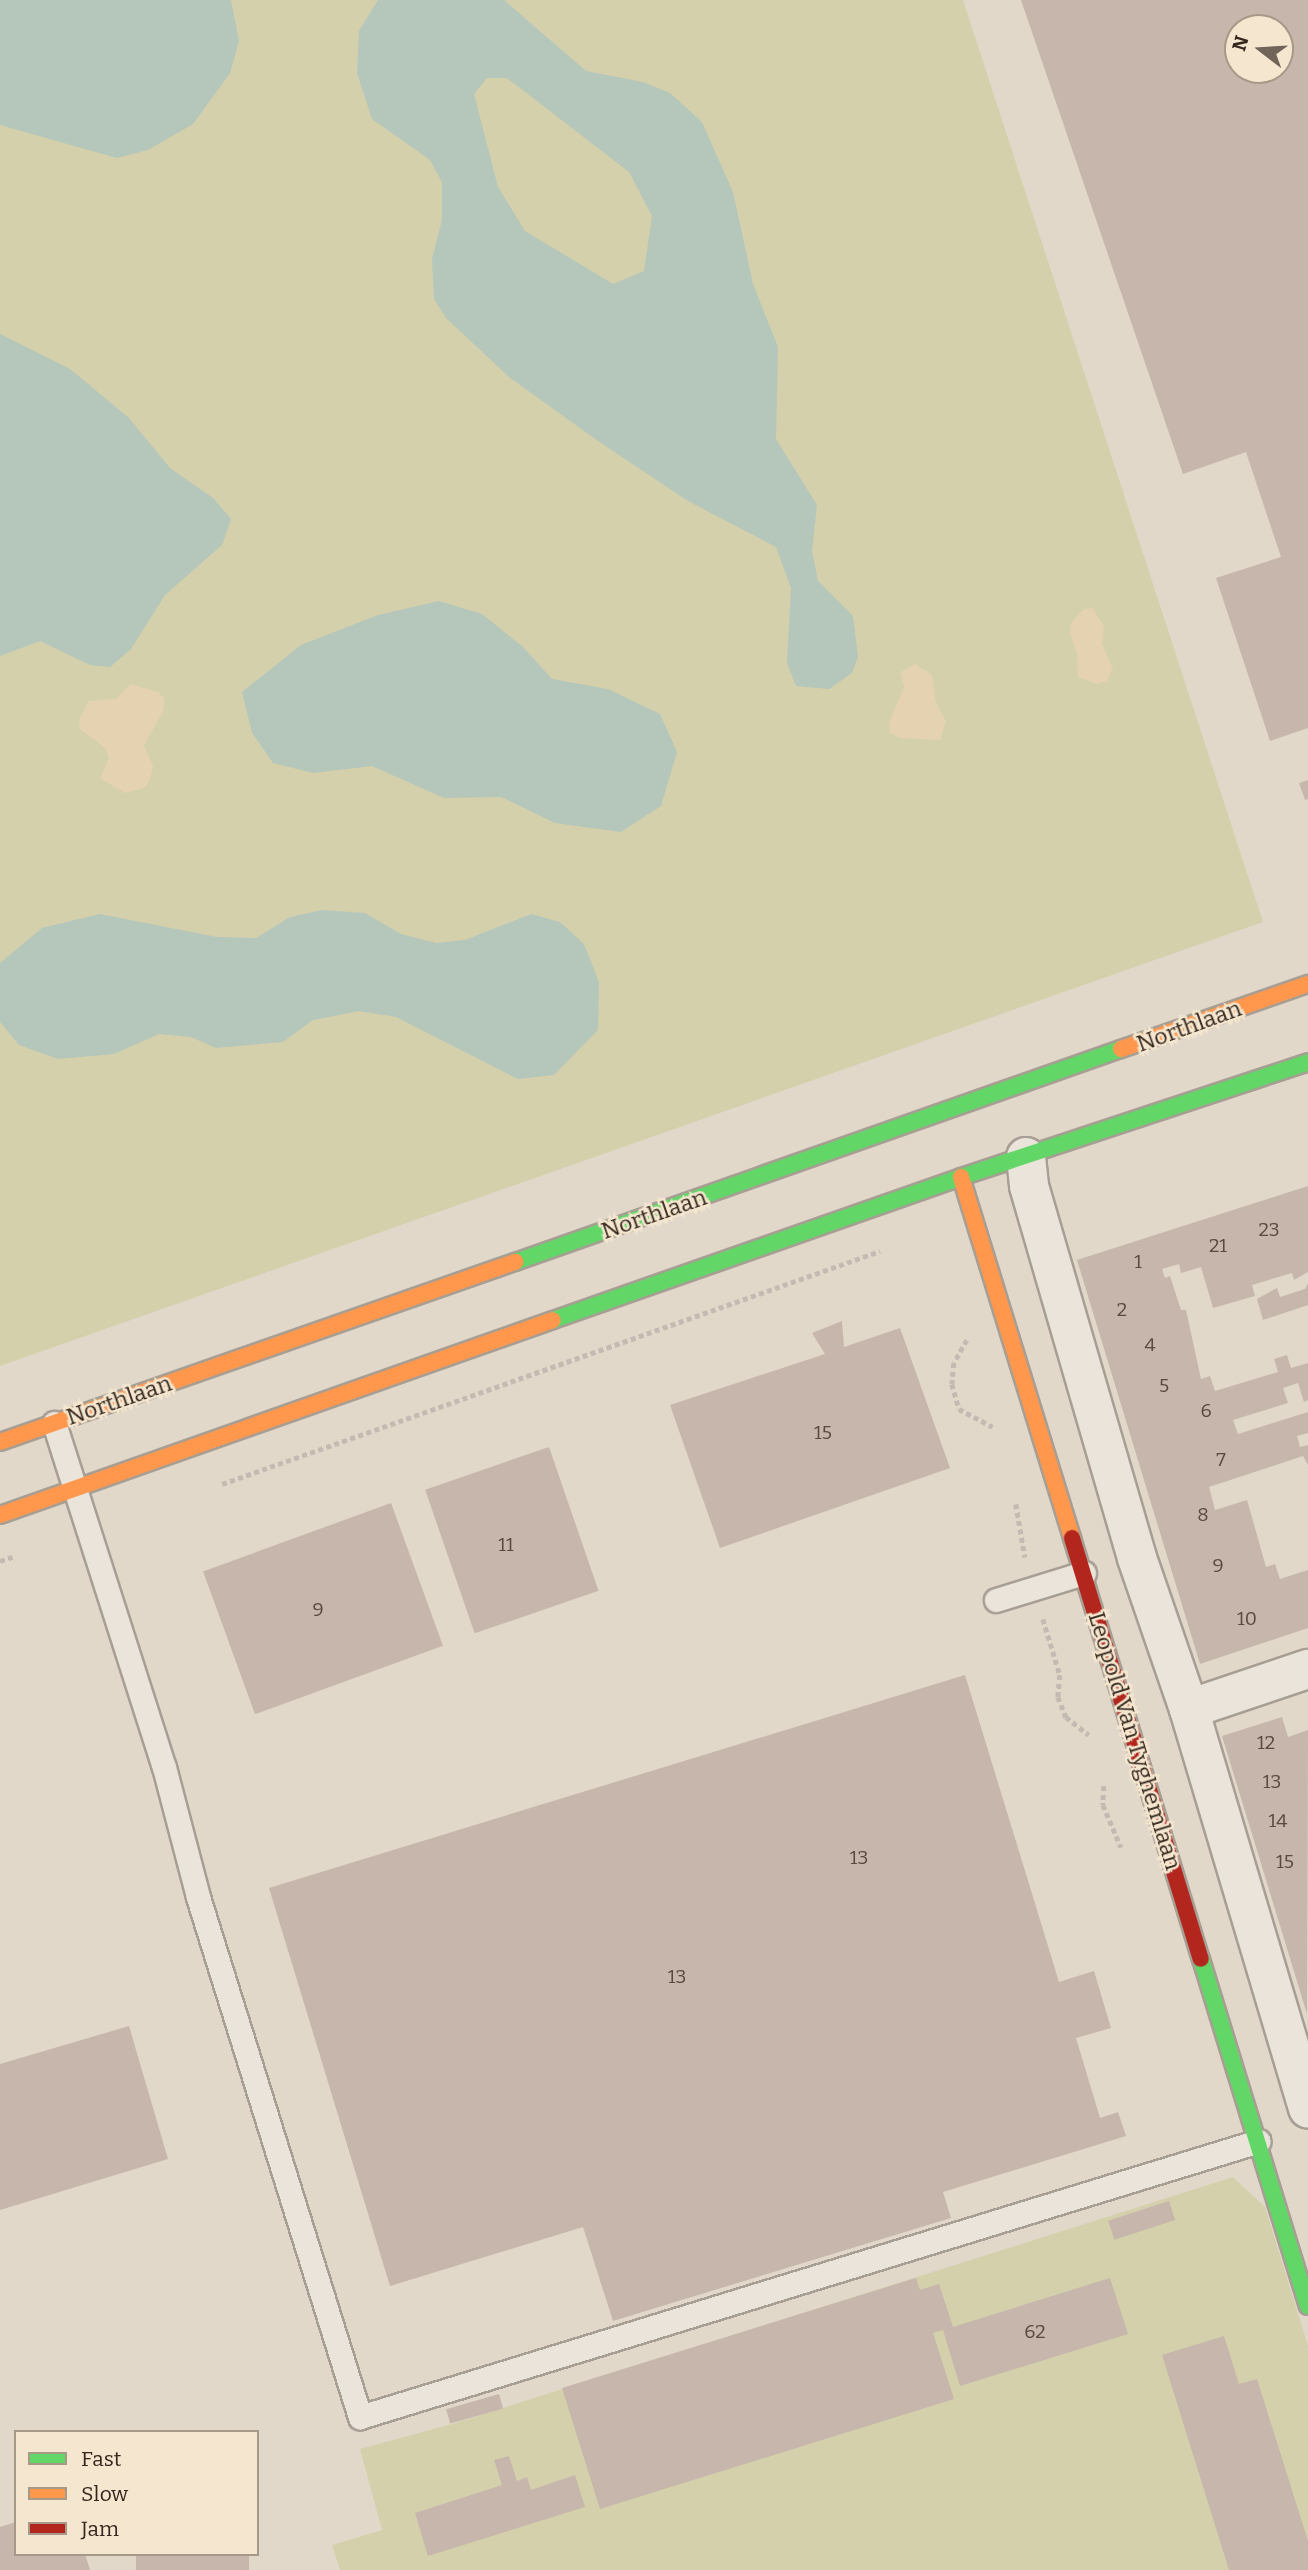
<!DOCTYPE html>
<html>
<head>
<meta charset="utf-8">
<style>
  body { margin:0 }
  #map { position:relative; width:1308px; height:2570px; overflow:hidden; background:#e2d8ca; font-family:Bitter,serif }
  div>[style] { position:absolute }
  .green>* { inset:0; background:#d4d0ac }
  .sand>* { inset:0; background:#e5d2b1 }
  .water>* { inset:0; background:#b5c6ba }
  .building>* { inset:0; background:#c6b6ab; transform-origin:0 0 }
  .path>* { height:4.5px; margin-top:-2.25px; transform-origin:0; background:repeating-linear-gradient(90deg,#c3bbb2 0 5px,transparent 0 8.5px) }
  .roads { filter:drop-shadow(2px 0 #a79e94) drop-shadow(-2px 0 #a79e94) drop-shadow(0 2px #a79e94) drop-shadow(0 -2px #a79e94) }
  .lane>* { height:23px; margin:-11.5px; padding:0 11.5px; transform-origin:11.5px; border-radius:11.5px; background:#eae4db }
  .street>* { height:38px; margin:-19px; padding:0 19px; transform-origin:19px; border-radius:19px; background:#eae4db }
  .fast>* { height:16px; margin:-8px; padding:0 8px; transform-origin:8px; border-radius:8px; background:#63d668 }
  .slow>* { height:16px; margin:-8px; padding:0 8px; transform-origin:8px; border-radius:8px; background:#ff974d }
  .jam>* { height:16px; margin:-8px; padding:0 8px; transform-origin:8px; border-radius:8px; background:#b3261e }
  span { translate:-50% -50%; white-space:nowrap; text-align:center; line-height:1.15; -webkit-text-stroke:5px #f4e6cf; paint-order:stroke }
  .number-label { font-size:19px; color:#584a40 }
  .number-label span { -webkit-text-stroke-width:0 }
  .street-label { font-size:23px; color:#34261c }
  .legend { position:absolute; left:14px; top:2430px; width:245px; height:126px; box-sizing:border-box; background:#f4e6cf; border:2px solid #a79987; margin:0; padding:9px 12px; list-style:none; font-size:21px; color:#34261c }
  .legend li { display:flex; align-items:center; gap:14px; height:35px }
  .legend b { width:35px; border:2px solid #a79987 }
  .north { position:absolute; left:1224px; top:14px; width:70px; height:70px; box-sizing:border-box; background:#f4e6cf; border:2px solid #a79987; border-radius:50%; rotate:287deg; font-size:19px; font-weight:700; line-height:28px; text-align:center; color:#34261c }
  .north::after { content:''; display:block; margin:auto; width:24px; height:32px; background:#716459; clip-path:polygon(50% 0,100% 100%,50% 72%,0 100%) }
</style>
</head>
<body>
<div id="map">
  <div class="green">
    <i style="clip-path:polygon(0 0,963px 0,1263px 922px,0 1366px)"></i>
    <i style="clip-path:polygon(1233px 2177px,1265px 2207px,1308px 2346px,1308px 2570px,340px 2570px,332px 2545px,382px 2530px,360px 2449px,452px 2424px)"></i>
  </div>
  <div class="sand">
    <i style="clip-path:polygon(1092px 608px,1104px 626px,1102px 644px,1113px 669px,1107px 681px,1097px 684px,1078px 677px,1077px 654px,1070px 633px,1071px 623px,1084px 609px)"></i>
    <i style="clip-path:polygon(915px 664px,932px 675px,936px 703px,946px 722px,940px 740px,900px 738px,890px 733px,889px 722px,904px 688px,901px 672px)"></i>
    <i style="clip-path:polygon(130px 684px,158px 692px,164px 698px,164px 709px,144px 746px,153px 766px,150px 780px,144px 788px,125px 793px,100px 778px,109px 758px,105px 748px,80px 729px,79px 720px,89px 701px,116px 699px)"></i>
  </div>
  <div class="water">
    <i style="clip-path:polygon(0 0,231px 0,239px 41px,230px 73px,193px 124px,148px 150px,117px 158px,0 125px)"></i>
    <i style="clip-path:polygon(evenodd,378px 0,504px 0,586px 71px,643px 82px,670px 93px,702px 122px,733px 192px,753px 284px,778px 347px,776px 439px,817px 505px,812px 551px,818px 581px,853px 616px,858px 657px,852px 673px,829px 689px,796px 686px,787px 663px,791px 588px,776px 547px,688px 501px,598px 441px,509px 377px,446px 318px,434px 299px,432px 259px,442px 220px,442px 182px,430px 160px,372px 119px,357px 73px,359px 31px,378px 0,487px 78px,507px 78px,629px 172px,652px 216px,644px 271px,613px 284px,525px 231px,498px 187px,474px 94px,487px 78px)"></i>
    <i style="clip-path:polygon(0 334px,70px 369px,129px 418px,170px 468px,213px 498px,231px 519px,222px 545px,165px 595px,131px 649px,110px 667px,90px 665px,40px 641px,0 656px)"></i>
    <i style="clip-path:polygon(439px 601px,482px 614px,523px 647px,552px 679px,608px 689px,660px 714px,677px 752px,661px 806px,621px 832px,555px 823px,501px 797px,444px 798px,372px 766px,313px 773px,273px 763px,252px 733px,242px 692px,301px 645px,378px 615px)"></i>
    <i style="clip-path:polygon(322px 910px,365px 913px,401px 934px,436px 943px,465px 940px,531px 914px,560px 922px,584px 944px,599px 982px,598px 1030px,554px 1075px,518px 1079px,396px 1017px,359px 1011px,313px 1020px,283px 1042px,216px 1048px,191px 1037px,159px 1034px,114px 1054px,58px 1059px,19px 1045px,0 1022px,0 963px,42px 928px,100px 914px,217px 937px,256px 938px,290px 917px)"></i>
  </div>
  <div class="building">
    <i style="clip-path:polygon(evenodd,1021px 0,1308px 0,1308px 728px,1270px 741px,1216px 578px,1281px 557px,1246px 452px,1183px 474px,1021px 0,1238px 28px,1280px 28px,1280px 70px,1238px 70px,1238px 28px)"></i>
    <i style="clip-path:polygon(1308px 780px,1308px 799px,1305px 800px,1299px 783px)"></i>
    <i style="clip-path:polygon(1308px 1186px,1308px 1272px,1294px 1280px,1292px 1273px,1252px 1285px,1255px 1296px,1213px 1308px,1201px 1267px,1181px 1273px,1179px 1264px,1162px 1269px,1165px 1278px,1170px 1276px,1181px 1310px,1186px 1310px,1201px 1379px,1210px 1376px,1215px 1391px,1278px 1372px,1274px 1359px,1287px 1355px,1291px 1368px,1308px 1363px,1308px 1400px,1304px 1402px,1298px 1383px,1283px 1388px,1288px 1403px,1233px 1420px,1238px 1434px,1308px 1412px,1308px 1433px,1297px 1436px,1300px 1447px,1308px 1445px,1308px 1465px,1303px 1456px,1209px 1487px,1215px 1510px,1247px 1500px,1266px 1567px,1275px 1564px,1280px 1579px,1308px 1570px,1308px 1628px,1200px 1664px,1077px 1260px)"></i>
    <i style="clip-path:polygon(1308px 1283px,1308px 1305px,1263px 1320px,1257px 1299px,1277px 1288px,1280px 1297px,1305px 1289px)"></i>
    <i style="clip-path:polygon(842px 1321px,844px 1347px,900px 1328px,950px 1468px,720px 1548px,670px 1405px,825px 1354px,812px 1333px)"></i>
    <i style="left:549px;top:1447px;width:152px;height:131px;rotate:71deg"></i>
    <i style="left:391px;top:1503px;width:152px;height:200px;rotate:70deg"></i>
    <i style="clip-path:polygon(965px 1675px,1059px 1982px,1094px 1971px,1111px 2028px,1076px 2038px,1100px 2118px,1118px 2112px,1126px 2136px,943px 2192px,951px 2218px,613px 2321px,583px 2227px,390px 2286px,269px 1888px)"></i>
    <i style="clip-path:polygon(1282px 1717px,1288px 1737px,1308px 1730px,1307px 2014px,1222px 1736px)"></i>
    <i style="clip-path:polygon(129px 2026px,168px 2159px,0 2210px,0 2064px)"></i>
    <i style="left:1169px;top:2201px;width:20px;height:64px;rotate:72deg"></i>
    <i style="clip-path:polygon(916px 2278px,920px 2290px,939px 2284px,953px 2327px,1110px 2278px,1128px 2334px,960px 2386px,943px 2330px,933px 2333px,954px 2399px,600px 2509px,562px 2388px)"></i>
    <i style="clip-path:polygon(1224px 2336px,1239px 2384px,1257px 2379px,1308px 2541px,1308px 2570px,1229px 2570px,1162px 2355px)"></i>
    <i style="left:499px;top:2394px;width:15px;height:55px;rotate:74deg"></i>
    <i style="clip-path:polygon(509px 2456px,517px 2481px,527px 2477px,531px 2490px,575px 2475px,585px 2507px,428px 2556px,415px 2513px,502px 2485px,494px 2460px)"></i>
    <i style="clip-path:polygon(16px 2522px,16px 2554px,85px 2554px,90px 2570px,0 2570px,0 2527px)"></i>
    <i style="left:136px;top:2554px;width:113px;height:17px"></i>
  </div>
  <div class="path">
    <i style="left:967px;top:1340px;width:26px;rotate:119deg"></i>
    <i style="left:954px;top:1363px;width:21px;rotate:95deg"></i>
    <i style="left:952px;top:1384px;width:26px;rotate:74deg"></i>
    <i style="left:959px;top:1409px;width:38px;rotate:28deg"></i>
    <i style="left:222px;top:1484px;width:698px;rotate:-19.5deg"></i>
    <i style="left:1016px;top:1504px;width:54px;rotate:80.4deg"></i>
    <i style="left:0;top:1561px;width:13px;rotate:-18deg"></i>
    <i style="left:1043px;top:1619px;width:59px;rotate:73.1deg"></i>
    <i style="left:1060px;top:1675px;width:22px;rotate:95deg"></i>
    <i style="left:1058px;top:1697px;width:22px;rotate:68deg"></i>
    <i style="left:1066px;top:1717px;width:29px;rotate:38deg"></i>
    <i style="left:1104px;top:1786px;width:19px;rotate:93deg"></i>
    <i style="left:1103px;top:1805px;width:46px;rotate:66.8deg"></i>
  </div>
  <div class="roads">
    <div class="lane">
      <i style="left:54px;top:1423px;width:361px;rotate:72.3deg"></i>
      <i style="left:164px;top:1767px;width:134px;rotate:75.3deg"></i>
      <i style="left:198px;top:1897px;width:545px;rotate:72.7deg"></i>
      <i style="left:360px;top:2417px;width:940px;rotate:-17.07deg"></i>
      <i style="left:996px;top:1600px;width:92px;rotate:-17.1deg"></i>
    </div>
    <div class="street">
      <i style="left:1026px;top:1157px;width:29px;rotate:84deg"></i>
      <i style="left:1029px;top:1186px;width:387px;rotate:73.8deg"></i>
      <i style="left:1137px;top:1558px;width:160px;rotate:71deg"></i>
      <i style="left:1189px;top:1709px;width:417px;rotate:73.4deg"></i>
      <i style="left:1189px;top:1709px;width:126px;rotate:-18.6deg"></i>
    </div>
    <div class="fast">
      <i style="left:515px;top:1262px;width:642px;rotate:-19.37deg"></i>
      <i style="left:553px;top:1320px;width:432px;rotate:-19.3deg"></i>
      <i style="left:961px;top:1177px;width:366px;rotate:-18.3deg"></i>
      <i style="left:1201px;top:1959px;width:363px;rotate:72.9deg"></i>
    </div>
    <div class="slow">
      <i style="left:1121px;top:1049px;width:198px;rotate:-19.2deg"></i>
      <i style="left:961px;top:1177px;width:378px;rotate:72.9deg"></i>
      <i style="left:0;top:1442px;width:546px;rotate:-19.27deg"></i>
      <i style="left:0;top:1515px;width:586px;rotate:-19.42deg"></i>
    </div>
    <div class="jam">
      <i style="left:1072px;top:1538px;width:440px;rotate:73deg"></i>
    </div>
  </div>
  <div class="number-label">
    <span style="left:1269px;top:1230px">23</span>
    <span style="left:1218px;top:1246px">21</span>
    <span style="left:1138px;top:1262px">1</span>
    <span style="left:1122px;top:1310px">2</span>
    <span style="left:1150px;top:1345px">4</span>
    <span style="left:1164px;top:1386px">5</span>
    <span style="left:1206px;top:1411px">6</span>
    <span style="left:823px;top:1433px">15</span>
    <span style="left:1221px;top:1460px">7</span>
    <span style="left:1203px;top:1515px">8</span>
    <span style="left:506px;top:1545px">11</span>
    <span style="left:1218px;top:1566px">9</span>
    <span style="left:318px;top:1610px">9</span>
    <span style="left:1247px;top:1619px">10</span>
    <span style="left:1266px;top:1743px">12</span>
    <span style="left:1272px;top:1782px">13</span>
    <span style="left:1278px;top:1821px">14</span>
    <span style="left:859px;top:1858px">13</span>
    <span style="left:1285px;top:1862px">15</span>
    <span style="left:677px;top:1977px">13</span>
    <span style="left:1035px;top:2332px">62</span>
  </div>
  <div class="street-label">
    <span style="left:1189px;top:1026px;rotate:-20deg">Northlaan</span>
    <span style="left:654px;top:1214px;rotate:-19deg">Northlaan</span>
    <span style="left:119px;top:1400px;rotate:-19deg">Northlaan</span>
    <span style="left:1135px;top:1741px;rotate:73deg">Leopold Van Tyghemlaan</span>
  </div>
  <ul class="legend">
  <li><b style="height:9px;background:#63d668"></b>Fast</li>
  <li><b style="height:9px;background:#ff974d"></b>Slow</li>
  <li><b style="height:9px;background:#b3261e"></b>Jam</li>
  </ul>
  <div class="north">N</div>
</div>
</body>
</html>
